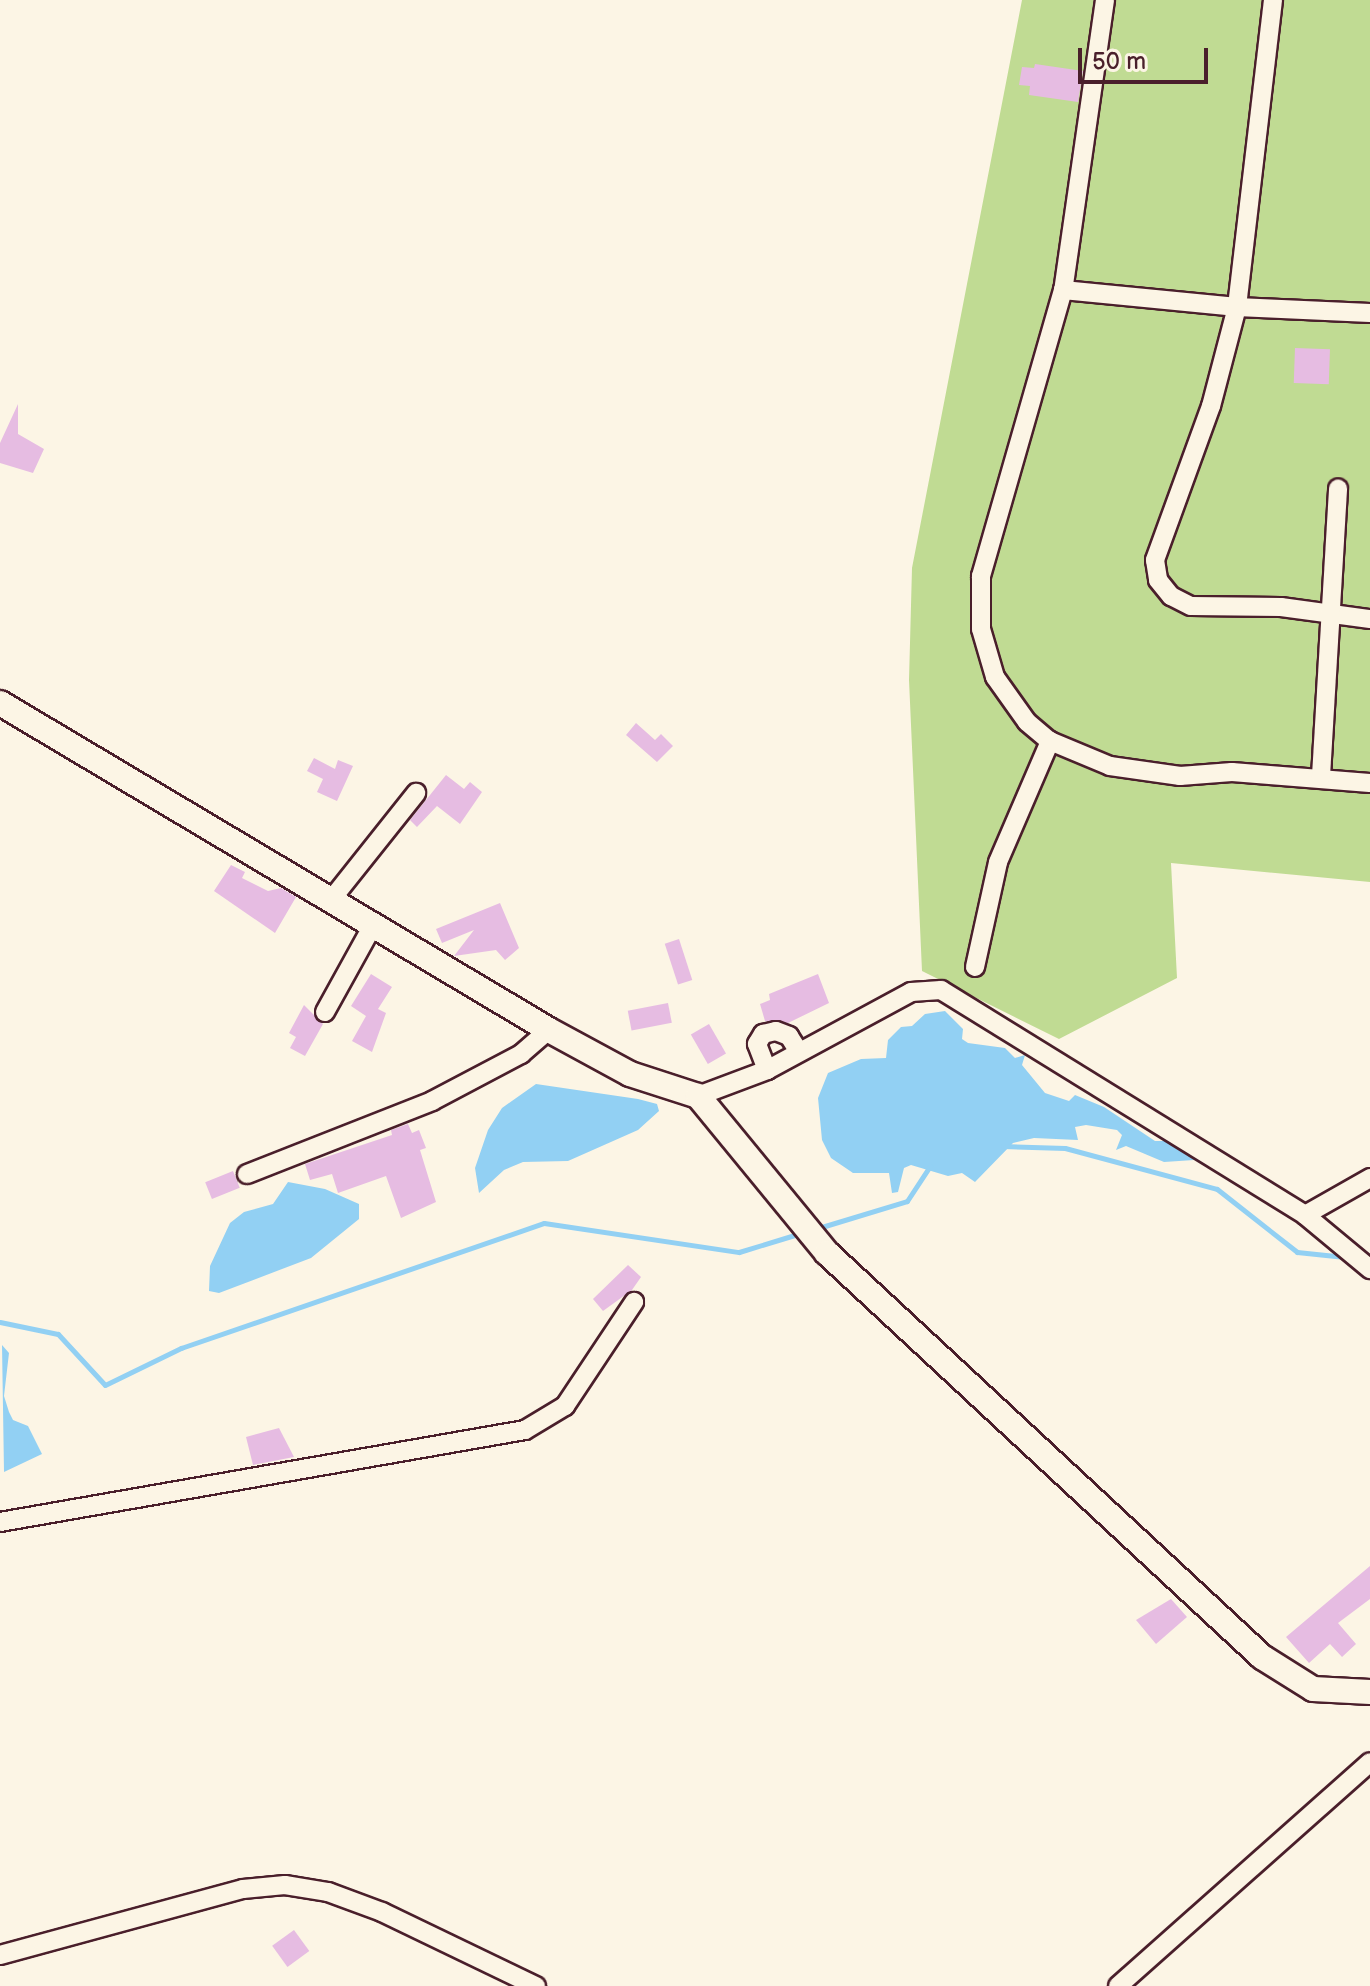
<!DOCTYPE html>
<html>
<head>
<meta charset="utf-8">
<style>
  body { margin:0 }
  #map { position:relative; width:1370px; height:1986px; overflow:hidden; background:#fcf5e5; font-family:"Balsamiq Sans",sans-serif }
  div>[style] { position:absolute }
  .green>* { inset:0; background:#c0db93 }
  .water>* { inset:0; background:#92d0f3 }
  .stream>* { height:5px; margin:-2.5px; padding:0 2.5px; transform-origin:2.5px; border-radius:2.5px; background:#92d0f3 }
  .building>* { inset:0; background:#e6bce2; transform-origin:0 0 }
  .roads { filter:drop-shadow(2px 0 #4a1f2b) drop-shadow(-2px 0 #4a1f2b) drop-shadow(0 2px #4a1f2b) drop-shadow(0 -2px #4a1f2b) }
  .minor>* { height:18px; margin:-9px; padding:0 9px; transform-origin:9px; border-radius:9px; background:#fcf5e5 }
  .tertiary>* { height:24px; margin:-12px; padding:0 12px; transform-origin:12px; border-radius:12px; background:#fcf5e5 }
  span { translate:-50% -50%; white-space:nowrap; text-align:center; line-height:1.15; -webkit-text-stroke:7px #fcf5e5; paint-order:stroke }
  .scale { position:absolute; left:1078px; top:48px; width:130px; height:36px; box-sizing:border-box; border:4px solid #4a1f2b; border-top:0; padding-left:10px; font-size:24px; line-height:28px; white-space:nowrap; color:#4a1f2b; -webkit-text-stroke:6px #fcf5e5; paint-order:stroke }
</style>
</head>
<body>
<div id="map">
  <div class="green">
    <i style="clip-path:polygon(1022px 0,1370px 0,1370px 882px,1171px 863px,1177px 978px,1059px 1039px,922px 971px,909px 680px,912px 568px)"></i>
  </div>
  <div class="water">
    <i style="clip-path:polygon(945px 1011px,963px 1029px,962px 1039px,968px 1043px,1005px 1048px,1015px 1058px,1025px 1055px,1022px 1065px,1045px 1093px,1069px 1101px,1075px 1095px,1104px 1107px,1155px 1141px,1174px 1141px,1198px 1153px,1194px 1160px,1164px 1162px,1126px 1146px,1116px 1150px,1122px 1135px,1117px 1130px,1086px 1125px,1075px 1127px,1078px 1140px,1034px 1138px,1013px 1143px,975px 1182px,962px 1173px,948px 1176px,911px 1165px,904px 1168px,898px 1192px,892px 1193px,889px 1173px,853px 1173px,831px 1158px,822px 1140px,818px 1098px,828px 1073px,861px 1059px,886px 1058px,888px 1040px,901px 1027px,912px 1026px,925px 1014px)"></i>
    <i style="clip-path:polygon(536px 1084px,638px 1099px,657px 1104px,659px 1111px,638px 1130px,568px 1161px,523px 1162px,504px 1170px,479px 1193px,475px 1168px,488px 1130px,502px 1108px)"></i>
    <i style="clip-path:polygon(288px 1182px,325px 1189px,359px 1204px,359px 1219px,311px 1258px,219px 1293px,209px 1291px,210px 1266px,230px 1223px,244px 1212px,273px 1204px)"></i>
    <i style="clip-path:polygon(2px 1345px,9px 1353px,4px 1396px,9px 1412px,13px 1420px,28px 1426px,42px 1454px,4px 1472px)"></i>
  </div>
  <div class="stream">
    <i style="left:1003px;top:1146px;width:62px;rotate:1.8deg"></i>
    <i style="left:1065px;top:1148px;width:157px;rotate:15.1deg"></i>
    <i style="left:1217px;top:1189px;width:102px;rotate:38.2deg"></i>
    <i style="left:1297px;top:1252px;width:48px;rotate:5.9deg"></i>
    <i style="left:815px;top:1229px;width:96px;rotate:-16.9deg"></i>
    <i style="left:907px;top:1201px;width:42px;rotate:-56.7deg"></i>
    <i style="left:0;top:1322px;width:59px;rotate:11.7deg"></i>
    <i style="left:58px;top:1334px;width:69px;rotate:47.3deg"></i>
    <i style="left:105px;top:1385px;width:85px;rotate:-26deg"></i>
    <i style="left:181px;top:1348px;width:384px;rotate:-19deg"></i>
    <i style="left:544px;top:1223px;width:197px;rotate:8.5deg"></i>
    <i style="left:739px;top:1252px;width:65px;rotate:-17deg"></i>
  </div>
  <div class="building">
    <i style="clip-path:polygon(1035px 64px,1083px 71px,1078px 102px,1029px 95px,1030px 86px,1019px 85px,1022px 67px,1034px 68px)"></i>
    <i style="left:1295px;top:348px;width:35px;height:35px;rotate:2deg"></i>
    <i style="clip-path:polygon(18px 404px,18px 434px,44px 449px,33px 473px,0 463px,0 443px)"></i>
    <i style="clip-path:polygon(636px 723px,655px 740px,661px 734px,673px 746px,657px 762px,626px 735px)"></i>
    <i style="clip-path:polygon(314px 758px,335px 769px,338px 760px,353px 766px,337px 801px,317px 792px,323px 779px,307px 771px)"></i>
    <i style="clip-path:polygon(446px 775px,464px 789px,470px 782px,482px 792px,460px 824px,437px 806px,417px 827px,410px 820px)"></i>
    <i style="clip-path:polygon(231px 865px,245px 872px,242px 878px,268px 891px,281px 888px,296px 897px,275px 933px,214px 891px)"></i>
    <i style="clip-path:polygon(500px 903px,519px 948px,505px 960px,496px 950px,454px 956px,474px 930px,442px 943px,436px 929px)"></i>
    <i style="left:679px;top:939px;width:43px;height:15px;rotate:72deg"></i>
    <i style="clip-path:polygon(371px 974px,392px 987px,378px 1009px,386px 1013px,372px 1052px,352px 1041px,366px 1016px,351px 1006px)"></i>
    <i style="clip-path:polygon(818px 974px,829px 1003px,788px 1023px,765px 1021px,760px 1004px,770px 1000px,769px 994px)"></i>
    <i style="left:668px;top:1003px;width:20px;height:41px;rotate:79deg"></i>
    <i style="clip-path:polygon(304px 1005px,323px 1024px,305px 1056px,290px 1048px,296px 1037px,289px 1033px)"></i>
    <i style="left:709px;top:1024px;width:34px;height:21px;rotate:60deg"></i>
    <i style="clip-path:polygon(408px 1124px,412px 1133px,419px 1130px,426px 1148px,420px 1150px,436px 1202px,401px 1218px,386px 1176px,338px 1193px,332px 1174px,310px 1180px,305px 1164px,392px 1135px,391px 1130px)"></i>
    <i style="left:233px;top:1171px;width:18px;height:30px;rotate:68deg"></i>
    <i style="clip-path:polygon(628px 1265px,641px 1277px,632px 1290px,603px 1311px,593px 1299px)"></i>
    <i style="clip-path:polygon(279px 1428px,294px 1457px,253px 1465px,246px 1437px)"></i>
    <i style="clip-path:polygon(1370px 1566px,1370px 1599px,1338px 1623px,1356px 1644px,1342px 1657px,1330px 1644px,1309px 1663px,1286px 1637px)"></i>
    <i style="clip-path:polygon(1171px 1599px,1187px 1617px,1156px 1644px,1136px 1620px)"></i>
    <i style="left:294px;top:1930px;width:26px;height:27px;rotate:54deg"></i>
  </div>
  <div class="roads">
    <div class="minor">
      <i style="left:1105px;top:0;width:293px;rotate:98.2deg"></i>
      <i style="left:1063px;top:290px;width:298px;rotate:106deg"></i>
      <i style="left:981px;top:576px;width:53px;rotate:90deg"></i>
      <i style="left:981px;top:629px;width:50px;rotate:73.7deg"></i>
      <i style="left:995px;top:677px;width:55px;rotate:54.6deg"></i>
      <i style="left:1027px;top:722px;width:30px;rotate:40deg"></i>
      <i style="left:1050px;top:741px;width:65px;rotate:22.6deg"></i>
      <i style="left:1110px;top:766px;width:71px;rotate:8.1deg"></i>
      <i style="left:1180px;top:776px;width:52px;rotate:-4.4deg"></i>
      <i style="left:1232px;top:772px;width:138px;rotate:4.6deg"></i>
      <i style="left:1273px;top:0;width:309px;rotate:96.7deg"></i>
      <i style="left:1237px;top:307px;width:102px;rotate:104.7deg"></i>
      <i style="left:1211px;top:406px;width:164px;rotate:110deg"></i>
      <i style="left:1155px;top:560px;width:20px;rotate:81deg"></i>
      <i style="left:1158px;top:580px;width:21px;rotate:51deg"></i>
      <i style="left:1171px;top:596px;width:22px;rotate:27deg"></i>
      <i style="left:1191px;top:606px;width:90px;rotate:0.6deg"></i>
      <i style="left:1281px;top:607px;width:90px;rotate:7.7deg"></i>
      <i style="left:1063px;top:290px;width:175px;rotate:5.6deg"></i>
      <i style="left:1237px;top:307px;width:133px;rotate:2.6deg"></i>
      <i style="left:1321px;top:776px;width:288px;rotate:-86.6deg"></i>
      <i style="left:331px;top:900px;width:137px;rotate:-51.5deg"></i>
      <i style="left:975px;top:967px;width:107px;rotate:-77.6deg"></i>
      <i style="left:998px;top:862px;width:132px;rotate:-66.7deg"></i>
      <i style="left:325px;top:1012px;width:99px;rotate:-61.1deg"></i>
      <i style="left:767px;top:1070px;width:28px;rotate:-111deg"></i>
      <i style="left:757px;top:1044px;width:12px;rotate:-59deg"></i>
      <i style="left:763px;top:1034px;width:13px;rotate:-13deg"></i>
      <i style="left:776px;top:1031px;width:14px;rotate:21deg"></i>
      <i style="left:789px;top:1036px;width:19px;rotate:58deg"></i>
      <i style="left:698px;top:1096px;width:74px;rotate:-20.6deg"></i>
      <i style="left:767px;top:1070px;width:164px;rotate:-28.4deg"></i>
      <i style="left:911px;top:992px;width:30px;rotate:-4deg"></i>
      <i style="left:941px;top:990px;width:428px;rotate:31.7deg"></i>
      <i style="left:1305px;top:1215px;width:85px;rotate:39.7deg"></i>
      <i style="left:247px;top:1174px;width:199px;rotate:-21.5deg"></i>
      <i style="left:432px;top:1101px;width:101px;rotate:-27.8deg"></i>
      <i style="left:521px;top:1054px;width:37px;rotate:-41deg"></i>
      <i style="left:1305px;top:1215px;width:75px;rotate:-29.6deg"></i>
      <i style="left:0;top:1522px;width:533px;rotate:-9.94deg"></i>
      <i style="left:525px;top:1430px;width:47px;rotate:-31deg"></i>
      <i style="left:565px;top:1406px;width:125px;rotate:-56.4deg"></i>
      <i style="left:0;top:1955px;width:252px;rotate:-15.2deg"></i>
      <i style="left:243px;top:1889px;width:42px;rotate:-5.4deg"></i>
      <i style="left:285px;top:1885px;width:44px;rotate:9.2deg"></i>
      <i style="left:328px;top:1892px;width:58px;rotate:20.3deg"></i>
      <i style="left:382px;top:1912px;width:171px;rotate:25.7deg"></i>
      <i style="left:1118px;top:1986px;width:337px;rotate:-41.6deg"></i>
    </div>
    <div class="tertiary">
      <i style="left:0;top:703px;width:639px;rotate:30.78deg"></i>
      <i style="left:549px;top:1030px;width:92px;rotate:28.5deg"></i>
      <i style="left:630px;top:1074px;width:71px;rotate:17.9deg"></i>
      <i style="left:698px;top:1096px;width:203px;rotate:50.6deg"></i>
      <i style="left:827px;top:1253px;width:594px;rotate:42.88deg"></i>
      <i style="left:1262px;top:1657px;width:60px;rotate:32.1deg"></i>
      <i style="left:1313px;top:1689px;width:57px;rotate:3deg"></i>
    </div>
  </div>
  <div class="scale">50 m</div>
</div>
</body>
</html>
